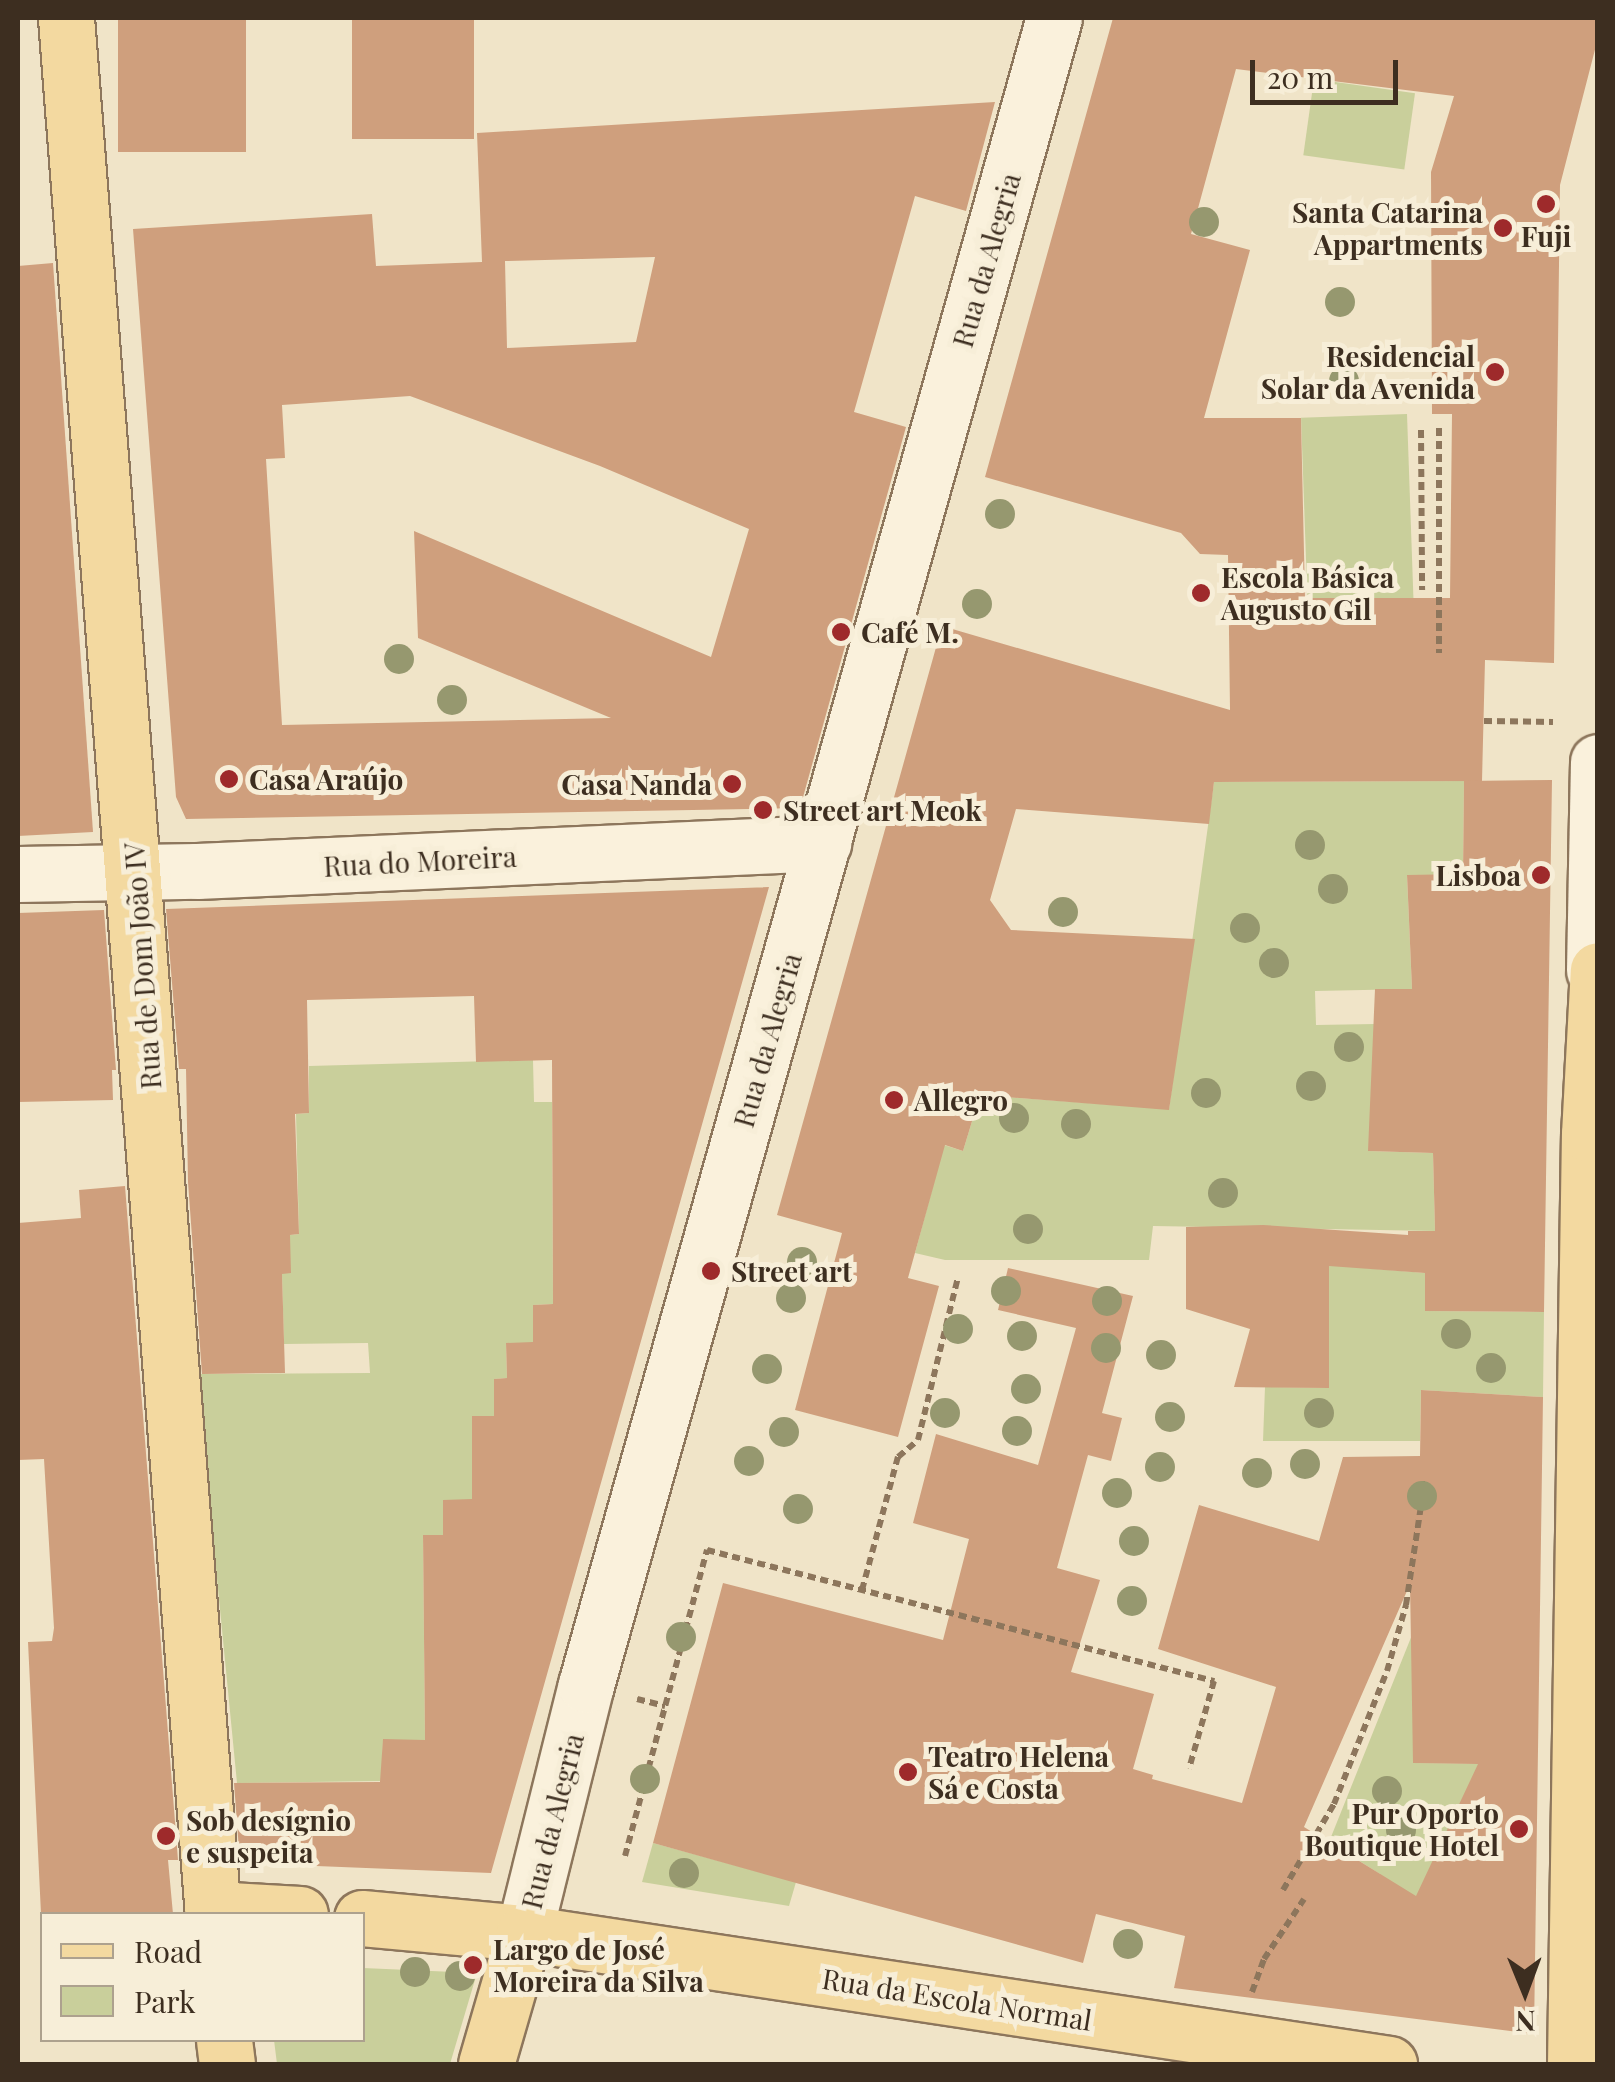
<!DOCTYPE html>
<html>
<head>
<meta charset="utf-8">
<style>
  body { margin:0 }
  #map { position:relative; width:1615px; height:2082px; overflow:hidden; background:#f0e4c8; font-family:"Playfair Display",serif }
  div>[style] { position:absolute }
  .green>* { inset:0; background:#c9cf9b; transform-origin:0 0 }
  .building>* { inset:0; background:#cf9f7d; transform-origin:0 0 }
  .path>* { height:6px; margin-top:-3px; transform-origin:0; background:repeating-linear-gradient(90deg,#8d765c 0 8px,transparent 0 13px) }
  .roads { filter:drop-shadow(2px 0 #8d765c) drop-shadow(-2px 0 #8d765c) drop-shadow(0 2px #8d765c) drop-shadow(0 -2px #8d765c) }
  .minor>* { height:55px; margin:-27.5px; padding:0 27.5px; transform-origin:27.5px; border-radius:27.5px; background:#faf1dc }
  .major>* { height:55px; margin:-27.5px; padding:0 27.5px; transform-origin:27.5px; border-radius:27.5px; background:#f3d9a0 }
  .trees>* { width:30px; height:30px; margin:-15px; border-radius:50%; background:#96986f }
  .dots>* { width:28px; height:28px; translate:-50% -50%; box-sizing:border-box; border:5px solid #f7eed8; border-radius:50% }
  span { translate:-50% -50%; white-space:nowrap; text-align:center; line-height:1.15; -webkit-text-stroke:10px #f7eed8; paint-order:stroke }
  .poi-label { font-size:28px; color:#3d2e20; font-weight:700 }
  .right { translate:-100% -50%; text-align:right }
  .left { translate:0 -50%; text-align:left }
  .street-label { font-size:28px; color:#3d2e20 }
  .frame { position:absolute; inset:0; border:20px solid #3d2e20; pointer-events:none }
  .legend { position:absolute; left:40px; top:1912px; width:325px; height:130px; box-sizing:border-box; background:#f7eed8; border:2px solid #ada18e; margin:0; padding:12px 18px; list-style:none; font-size:30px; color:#3d2e20 }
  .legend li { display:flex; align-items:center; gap:20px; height:50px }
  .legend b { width:50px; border:2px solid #ada18e }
  .north { position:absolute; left:1475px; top:1942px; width:100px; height:100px; -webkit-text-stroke:8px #f7eed8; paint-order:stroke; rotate:179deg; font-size:28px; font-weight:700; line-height:40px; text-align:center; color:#3d2e20 }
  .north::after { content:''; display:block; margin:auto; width:35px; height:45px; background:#3d2e20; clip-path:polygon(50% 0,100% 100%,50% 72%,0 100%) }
  .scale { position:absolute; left:1250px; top:60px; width:148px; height:45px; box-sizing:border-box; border:5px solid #3d2e20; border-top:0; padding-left:12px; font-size:30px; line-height:35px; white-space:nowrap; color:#3d2e20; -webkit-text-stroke:8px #f7eed8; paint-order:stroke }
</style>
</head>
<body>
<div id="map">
  <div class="green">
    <i style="left:1314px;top:79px;width:102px;height:77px;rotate:8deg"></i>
    <i style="left:1407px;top:414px;width:185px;height:106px;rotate:88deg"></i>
    <i style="clip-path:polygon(1464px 781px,1463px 874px,1407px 876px,1412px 989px,1315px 991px,1316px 1025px,1433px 1023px,1368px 1151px,1433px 1153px,1435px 1231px,1153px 1226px,1149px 1260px,945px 1260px,915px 1253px,944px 1145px,963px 1151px,980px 1095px,1169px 1109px,1214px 782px)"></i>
    <i style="clip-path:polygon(533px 1060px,534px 1102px,552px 1102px,553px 1304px,533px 1305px,533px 1343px,506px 1343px,507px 1378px,494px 1379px,494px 1416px,472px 1417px,473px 1499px,443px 1535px,423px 1535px,425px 1740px,383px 1740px,382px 1781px,237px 1783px,197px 1374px,370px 1373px,368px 1343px,284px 1344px,282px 1274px,290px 1235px,299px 1234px,296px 1114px,309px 1113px,309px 1066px)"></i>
    <i style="clip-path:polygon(1269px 1260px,1425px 1273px,1425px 1311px,1544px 1312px,1543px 1397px,1421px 1390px,1420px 1441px,1263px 1441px,1265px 1387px,1328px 1388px)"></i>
    <i style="clip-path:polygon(1414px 1630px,1413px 1763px,1537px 1764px,1426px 1898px,1345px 1946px,1380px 1874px,1329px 1842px)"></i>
    <i style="clip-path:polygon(653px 1843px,796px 1882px,789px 1906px,642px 1882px)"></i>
    <i style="clip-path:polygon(363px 1968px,477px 1973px,450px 2064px,277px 2064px,274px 2040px,362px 2040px)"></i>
  </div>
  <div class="building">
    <i style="left:118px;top:18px;width:128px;height:134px"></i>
    <i style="left:352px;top:18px;width:122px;height:121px"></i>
    <i style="clip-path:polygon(evenodd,1113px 18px,1598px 18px,1598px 38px,1560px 185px,1554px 663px,1485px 660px,1482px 781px,1214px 782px,1209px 824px,1016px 809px,990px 900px,1011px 930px,1195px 939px,1169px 1110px,980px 1095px,963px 1151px,945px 1145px,908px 1278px,939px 1286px,898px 1437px,795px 1410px,842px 1233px,777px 1215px,942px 626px,1230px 710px,1228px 555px,1200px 554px,1181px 533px,985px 477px,1113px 18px,1236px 69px,1454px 96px,1431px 172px,1432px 414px,1452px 414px,1450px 598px,1305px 598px,1301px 418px,1204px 418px,1250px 250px,1191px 234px,1236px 69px)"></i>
    <i style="clip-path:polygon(evenodd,995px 102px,966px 211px,915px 196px,854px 412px,906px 427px,800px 808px,186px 819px,176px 797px,133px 229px,372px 214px,376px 266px,482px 262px,477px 133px,995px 102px,655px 257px,636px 342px,507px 348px,505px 261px,655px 257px,995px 102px,410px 396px,600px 466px,749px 529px,711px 657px,414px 531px,418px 638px,611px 718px,282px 725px,266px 459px,285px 458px,282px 405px,410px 396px)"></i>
    <i style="clip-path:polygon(53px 263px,93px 832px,18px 836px,18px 266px)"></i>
    <i style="clip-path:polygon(1552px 780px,1544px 1312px,1425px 1311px,1425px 1273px,1329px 1266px,1329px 1388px,1234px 1387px,1250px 1329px,1186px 1309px,1186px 1227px,1263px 1225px,1408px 1235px,1408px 1231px,1435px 1231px,1433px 1153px,1368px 1151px,1375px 989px,1412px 989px,1407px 875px,1463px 874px,1464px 781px)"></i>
    <i style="clip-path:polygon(769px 887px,491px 1873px,240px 1863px,234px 1783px,380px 1782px,383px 1739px,425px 1740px,423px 1535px,443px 1535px,443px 1500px,472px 1499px,472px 1416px,494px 1416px,494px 1379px,507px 1378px,506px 1343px,533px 1342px,533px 1305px,553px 1304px,552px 1060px,476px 1062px,474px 996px,307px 1000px,309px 1113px,295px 1114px,299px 1234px,290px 1235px,291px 1273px,282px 1274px,285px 1373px,202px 1374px,188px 1182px,186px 1069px,179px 1069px,166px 909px)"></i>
    <i style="clip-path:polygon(104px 910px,116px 1070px,112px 1070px,113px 1100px,18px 1102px,18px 913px)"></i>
    <i style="clip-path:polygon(125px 1186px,178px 1860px,168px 1860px,173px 1914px,41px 1914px,28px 1642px,52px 1641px,54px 1628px,44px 1459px,18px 1460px,18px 1223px,81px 1218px,79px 1190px)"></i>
    <i style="clip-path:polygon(evenodd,1008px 1268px,1133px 1296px,1102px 1413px,1122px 1418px,1111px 1461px,1088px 1455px,1057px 1568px,1100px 1580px,1071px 1672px,1154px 1694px,1133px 1769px,1153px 1775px,1152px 1779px,1242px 1803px,1276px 1687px,1158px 1649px,1199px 1505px,1319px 1541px,1343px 1457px,1420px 1456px,1421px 1390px,1543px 1397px,1534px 2034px,1174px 1988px,1185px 1936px,1096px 1914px,1083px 1963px,653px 1843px,723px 1583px,943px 1640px,969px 1539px,913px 1523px,936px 1434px,1038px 1465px,1076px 1328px,998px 1310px,1008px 1268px,1410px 1584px,1413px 1763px,1478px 1764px,1416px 1896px,1304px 1827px,1410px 1584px)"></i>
  </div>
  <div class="path">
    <i style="left:1439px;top:428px;width:225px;rotate:90deg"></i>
    <i style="left:1421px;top:430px;width:160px;rotate:89.6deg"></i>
    <i style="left:1484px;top:721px;width:69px;rotate:0.8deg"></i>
    <i style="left:862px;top:1590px;width:138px;rotate:-74.9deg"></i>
    <i style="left:898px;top:1457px;width:26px;rotate:-40deg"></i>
    <i style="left:918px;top:1440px;width:168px;rotate:-76.2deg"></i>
    <i style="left:637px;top:1699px;width:29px;rotate:14deg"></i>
    <i style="left:625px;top:1856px;width:317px;rotate:-75deg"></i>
    <i style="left:707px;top:1550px;width:524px;rotate:14.49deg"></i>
    <i style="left:1214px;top:1681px;width:91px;rotate:105.9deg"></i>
    <i style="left:1283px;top:1890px;width:100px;rotate:-59.3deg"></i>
    <i style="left:1334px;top:1804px;width:143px;rotate:-68.3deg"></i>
    <i style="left:1387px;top:1671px;width:69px;rotate:-73.9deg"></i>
    <i style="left:1406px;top:1605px;width:126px;rotate:-81.4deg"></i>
    <i style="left:1252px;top:1992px;width:35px;rotate:-70deg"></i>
    <i style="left:1264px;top:1959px;width:72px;rotate:-56.3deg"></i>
  </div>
  <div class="roads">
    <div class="minor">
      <i style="left:18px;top:874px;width:179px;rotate:-1deg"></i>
      <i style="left:197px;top:871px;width:627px;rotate:-2.56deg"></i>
      <i style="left:1594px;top:970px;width:208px;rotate:-88.9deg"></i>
      <i style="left:524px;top:1933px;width:256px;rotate:-76deg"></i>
      <i style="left:586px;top:1685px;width:1731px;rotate:-74.32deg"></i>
    </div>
    <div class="major">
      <i style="left:66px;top:18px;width:1902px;rotate:85.57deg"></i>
      <i style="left:212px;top:1909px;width:88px;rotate:3.3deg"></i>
      <i style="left:362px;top:1918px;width:163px;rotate:5.3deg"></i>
      <i style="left:524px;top:1933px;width:875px;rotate:8.61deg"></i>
      <i style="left:224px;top:2040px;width:24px;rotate:83deg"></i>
      <i style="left:486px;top:2064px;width:136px;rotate:-73.8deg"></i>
      <i style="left:1575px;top:2064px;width:930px;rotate:-89.14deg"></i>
      <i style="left:1589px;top:1134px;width:164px;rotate:-86.9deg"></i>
    </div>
  </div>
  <div class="trees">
    <i style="left:1204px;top:222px"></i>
    <i style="left:1340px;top:302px"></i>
    <i style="left:1344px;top:381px"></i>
    <i style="left:1000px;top:514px"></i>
    <i style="left:977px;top:604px"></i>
    <i style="left:399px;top:659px"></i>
    <i style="left:452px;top:700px"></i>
    <i style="left:1310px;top:845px"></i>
    <i style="left:1333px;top:889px"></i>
    <i style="left:1063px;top:912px"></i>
    <i style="left:1245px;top:928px"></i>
    <i style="left:1274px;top:963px"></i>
    <i style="left:1349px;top:1047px"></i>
    <i style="left:1311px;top:1086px"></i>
    <i style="left:1206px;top:1093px"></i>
    <i style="left:1014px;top:1118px"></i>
    <i style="left:1076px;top:1124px"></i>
    <i style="left:1223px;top:1193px"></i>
    <i style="left:1028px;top:1229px"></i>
    <i style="left:802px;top:1262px"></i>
    <i style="left:1006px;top:1291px"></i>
    <i style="left:791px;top:1298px"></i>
    <i style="left:1107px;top:1301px"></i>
    <i style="left:958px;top:1329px"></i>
    <i style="left:1456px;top:1334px"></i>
    <i style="left:1022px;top:1336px"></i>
    <i style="left:1106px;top:1348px"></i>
    <i style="left:1161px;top:1355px"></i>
    <i style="left:1491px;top:1368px"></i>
    <i style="left:767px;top:1369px"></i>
    <i style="left:1026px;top:1389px"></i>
    <i style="left:945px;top:1413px"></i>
    <i style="left:1319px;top:1413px"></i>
    <i style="left:1170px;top:1417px"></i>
    <i style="left:1017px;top:1431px"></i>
    <i style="left:784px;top:1432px"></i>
    <i style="left:749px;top:1461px"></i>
    <i style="left:1305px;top:1464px"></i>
    <i style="left:1160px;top:1467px"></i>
    <i style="left:1257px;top:1473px"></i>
    <i style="left:1117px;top:1493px"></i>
    <i style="left:1422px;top:1496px"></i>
    <i style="left:798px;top:1509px"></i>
    <i style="left:1134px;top:1541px"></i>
    <i style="left:1132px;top:1601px"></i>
    <i style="left:681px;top:1637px"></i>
    <i style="left:645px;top:1779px"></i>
    <i style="left:1387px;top:1791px"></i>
    <i style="left:1401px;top:1830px"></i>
    <i style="left:684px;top:1873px"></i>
    <i style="left:1128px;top:1944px"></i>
    <i style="left:415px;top:1972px"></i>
    <i style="left:460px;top:1976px"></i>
  </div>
  <div class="dots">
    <i style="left:1546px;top:204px;background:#9e2a2b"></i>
    <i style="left:1503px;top:228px;background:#9e2a2b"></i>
    <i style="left:1495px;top:372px;background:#9e2a2b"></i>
    <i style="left:1201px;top:593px;background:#9e2a2b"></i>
    <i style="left:841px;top:632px;background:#9e2a2b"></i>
    <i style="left:229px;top:779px;background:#9e2a2b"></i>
    <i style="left:732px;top:784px;background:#9e2a2b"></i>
    <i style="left:763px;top:810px;background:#9e2a2b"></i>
    <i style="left:1541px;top:875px;background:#9e2a2b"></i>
    <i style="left:894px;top:1100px;background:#9e2a2b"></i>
    <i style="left:711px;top:1271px;background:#9e2a2b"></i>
    <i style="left:908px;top:1772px;background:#9e2a2b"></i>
    <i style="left:1519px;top:1829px;background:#9e2a2b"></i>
    <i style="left:166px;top:1836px;background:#9e2a2b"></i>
    <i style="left:473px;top:1965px;background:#9e2a2b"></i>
  </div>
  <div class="poi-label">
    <span class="right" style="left:1483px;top:228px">Santa Catarina<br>Appartments</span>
    <span style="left:1546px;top:236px">Fuji</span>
    <span class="right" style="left:1475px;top:372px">Residencial<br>Solar da Avenida</span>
    <span class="left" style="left:1221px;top:593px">Escola Básica<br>Augusto Gil</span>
    <span class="left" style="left:861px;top:632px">Café M.</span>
    <span class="left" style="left:249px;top:779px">Casa Araújo</span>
    <span class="right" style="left:712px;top:784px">Casa Nanda</span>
    <span class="left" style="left:783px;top:810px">Street art Meok</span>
    <span class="right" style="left:1521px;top:875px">Lisboa</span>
    <span class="left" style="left:914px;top:1100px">Allegro</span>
    <span class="left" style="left:731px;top:1271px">Street art</span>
    <span class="left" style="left:928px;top:1772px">Teatro Helena<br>Sá e Costa</span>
    <span class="right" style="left:1499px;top:1829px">Pur Oporto<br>Boutique Hotel</span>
    <span class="left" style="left:186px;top:1836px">Sob desígnio<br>e suspeita</span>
    <span class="left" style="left:493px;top:1965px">Largo de José<br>Moreira da Silva</span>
  </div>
  <div class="street-label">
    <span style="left:986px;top:260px;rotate:-74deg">Rua da Alegria</span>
    <span style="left:420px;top:861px;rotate:-3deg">Rua do Moreira</span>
    <span style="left:142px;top:966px;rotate:-94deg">Rua de Dom João IV</span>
    <span style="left:767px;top:1040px;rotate:-74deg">Rua da Alegria</span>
    <span style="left:552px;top:1821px;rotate:-76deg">Rua da Alegria</span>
    <span style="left:957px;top:1999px;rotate:9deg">Rua da Escola Normal</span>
  </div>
  <div class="frame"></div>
  <ul class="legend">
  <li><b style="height:12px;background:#f3d9a0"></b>Road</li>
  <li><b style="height:28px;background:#c9cf9b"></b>Park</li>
  </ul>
  <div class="north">N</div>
  <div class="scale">20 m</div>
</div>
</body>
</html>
